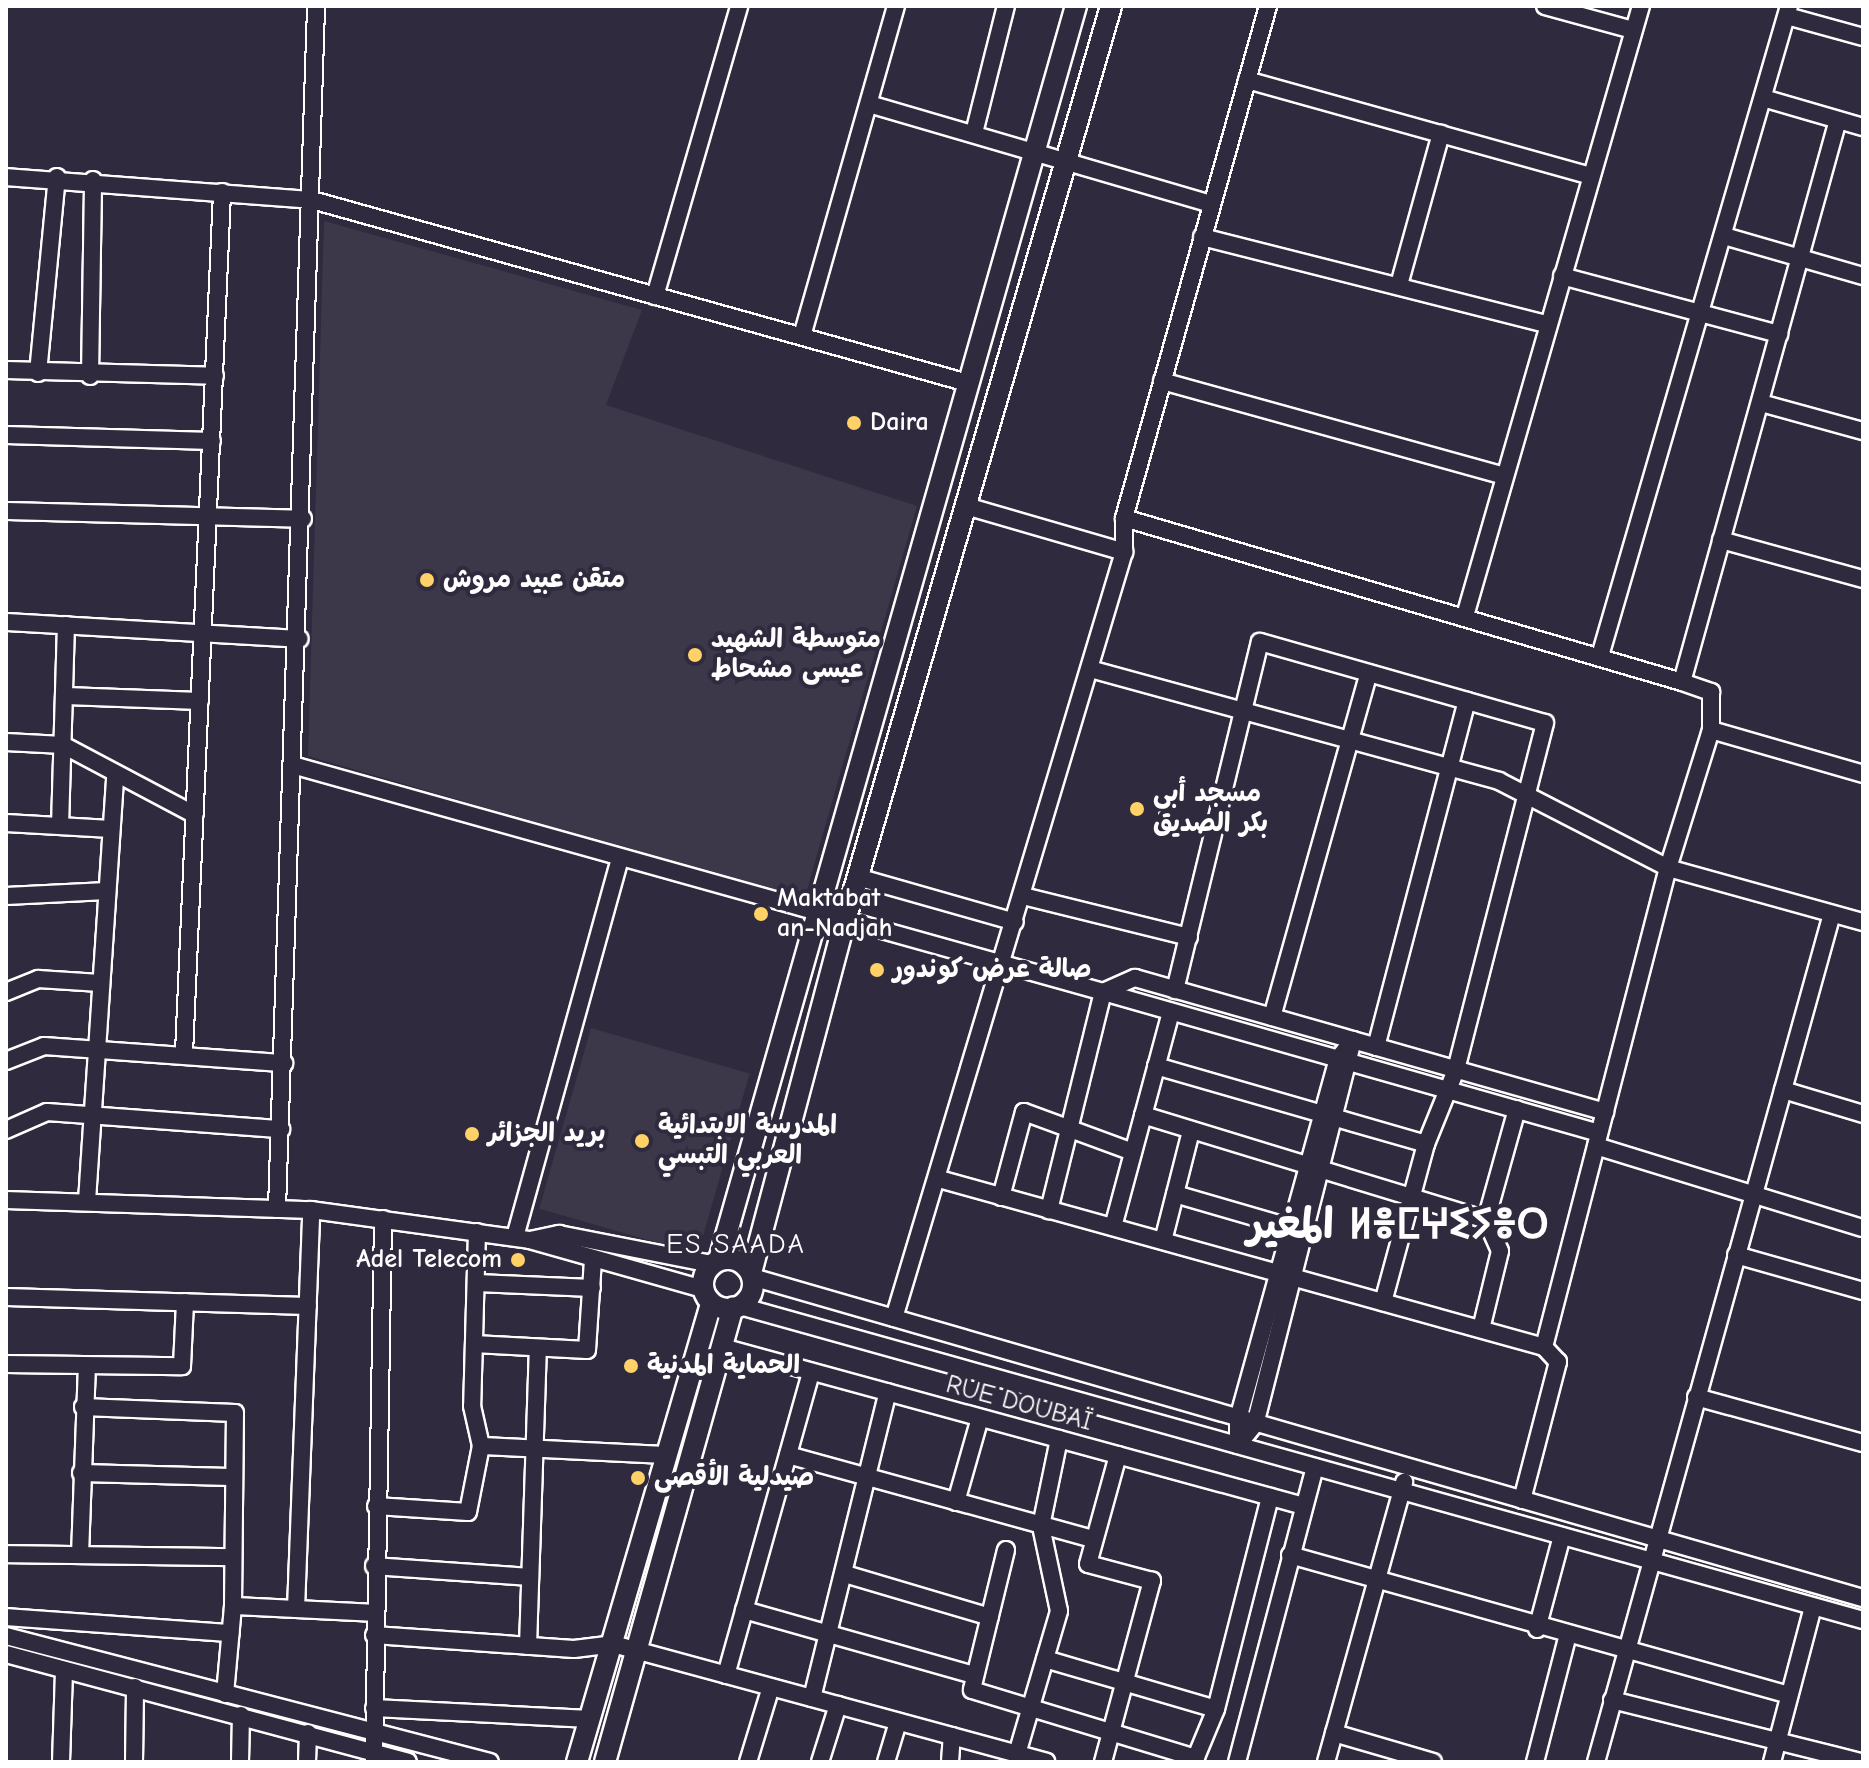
<!DOCTYPE html>
<html>
<head>
<meta charset="utf-8">
<style>
  body { margin:0 }
  #map { position:relative; width:1869px; height:1768px; overflow:hidden; background:#2f2a3d; font-family:"Comic Neue","Playpen Sans Arabic","Noto Sans Tifinagh",sans-serif }
  div>[style] { position:absolute }
  .built>* { inset:0; background:#3c3749; transform-origin:0 0 }
  .roads { filter:drop-shadow(2px 0 #fff) drop-shadow(-2px 0 #fff) drop-shadow(0 2px #fff) drop-shadow(0 -2px #fff) }
  .minor>* { height:16px; margin:-8px; padding:0 8px; transform-origin:8px; border-radius:8px; background:#2f2a3d }
  .major>* { height:20px; margin:-10px; padding:0 10px; transform-origin:10px; border-radius:10px; background:#2f2a3d }
  .major>.ring { margin:-10px; padding:0; box-sizing:content-box; background:none; border:20px solid #2f2a3d; border-radius:50% }
  .dots>* { width:22px; height:22px; translate:-50% -50%; box-sizing:border-box; border:4px solid #2f2a3d; border-radius:50% }
  span { translate:-50% -50%; white-space:nowrap; text-align:center; line-height:1.15; -webkit-text-stroke:8px #2f2a3d; paint-order:stroke }
  .poi-label { font-size:26px; color:#fff; font-weight:700 }
  .left { translate:0 -50%; text-align:left }
  .right { translate:-100% -50%; text-align:right }
  .street-label { font-size:26px; color:#fff }
  .neighbourhood-label { font-size:28px; color:#fff; letter-spacing:2px }
  .town-label { font-size:42px; color:#fff; font-weight:700 }
  .frame { position:absolute; inset:0; border:8px solid #fff; pointer-events:none }
</style>
</head>
<body>
<div id="map">
  <div class="built">
    <i style="clip-path:polygon(324px 221px,642px 310px,606px 405px,917px 506px,804px 900px,308px 756px)"></i>
    <i style="left:591px;top:1028px;width:165px;height:188px;rotate:16deg"></i>
  </div>
  <div class="roads">
    <div class="minor">
      <i style="left:1545px;top:6px;width:91px;rotate:15.3deg"></i>
      <i style="left:1787px;top:16px;width:79px;rotate:15.4deg"></i>
      <i style="left:1247px;top:80px;width:357px;rotate:15.6deg"></i>
      <i style="left:1763px;top:98px;width:104px;rotate:16.2deg"></i>
      <i style="left:869px;top:104px;width:356px;rotate:16.3deg"></i>
      <i style="left:974px;top:133px;width:131px;rotate:-75.9deg"></i>
      <i style="left:6px;top:177px;width:307px;rotate:4.3deg"></i>
      <i style="left:312px;top:200px;width:681px;rotate:15.59deg"></i>
      <i style="left:1724px;top:236px;width:145px;rotate:16.1deg"></i>
      <i style="left:1202px;top:237px;width:356px;rotate:14.2deg"></i>
      <i style="left:1562px;top:276px;width:225px;rotate:15deg"></i>
      <i style="left:1399px;top:285px;width:157px;rotate:-74.5deg"></i>
      <i style="left:655px;top:296px;width:302px;rotate:-73.8deg"></i>
      <i style="left:802px;top:336px;width:343px;rotate:-74.1deg"></i>
      <i style="left:6px;top:370px;width:209px;rotate:1.6deg"></i>
      <i style="left:38px;top:373px;width:197px;rotate:-84.5deg"></i>
      <i style="left:90px;top:376px;width:196px;rotate:-89.1deg"></i>
      <i style="left:1162px;top:381px;width:355px;rotate:15.5deg"></i>
      <i style="left:1761px;top:403px;width:106px;rotate:15.4deg"></i>
      <i style="left:6px;top:435px;width:206px;rotate:1.7deg"></i>
      <i style="left:966px;top:506px;width:165px;rotate:16.2deg"></i>
      <i style="left:6px;top:511px;width:297px;rotate:1.5deg"></i>
      <i style="left:1124px;top:518px;width:582px;rotate:16.38deg"></i>
      <i style="left:1682px;top:682px;width:31px;rotate:19deg"></i>
      <i style="left:1711px;top:692px;width:38px;rotate:90deg"></i>
      <i style="left:1721px;top:540px;width:147px;rotate:15.4deg"></i>
      <i style="left:1465px;top:616px;width:635px;rotate:-73.91deg"></i>
      <i style="left:6px;top:622px;width:294px;rotate:3.3deg"></i>
      <i style="left:1600px;top:656px;width:677px;rotate:-73.79deg"></i>
      <i style="left:1090px;top:669px;width:424px;rotate:15.3deg"></i>
      <i style="left:1499px;top:781px;width:190px;rotate:27.2deg"></i>
      <i style="left:1668px;top:868px;width:202px;rotate:15.5deg"></i>
      <i style="left:1682px;top:682px;width:583px;rotate:-74.49deg"></i>
      <i style="left:66px;top:696px;width:134px;rotate:2.1deg"></i>
      <i style="left:6px;top:742px;width:57px;rotate:3deg"></i>
      <i style="left:63px;top:745px;width:149px;rotate:27.9deg"></i>
      <i style="left:296px;top:766px;width:838px;rotate:15.64deg"></i>
      <i style="left:1103px;top:992px;width:225px;rotate:103.9deg"></i>
      <i style="left:6px;top:823px;width:105px;rotate:3.3deg"></i>
      <i style="left:60px;top:826px;width:201px;rotate:-88.3deg"></i>
      <i style="left:857px;top:877px;width:164px;rotate:15.9deg"></i>
      <i style="left:6px;top:896px;width:101px;rotate:-2.8deg"></i>
      <i style="left:1023px;top:896px;width:171px;rotate:13.9deg"></i>
      <i style="left:1175px;top:990px;width:358px;rotate:-76.3deg"></i>
      <i style="left:1260px;top:642px;width:296px;rotate:15.9deg"></i>
      <i style="left:1545px;top:723px;width:358px;rotate:104.4deg"></i>
      <i style="left:1456px;top:1070px;width:80px;rotate:112.1deg"></i>
      <i style="left:1426px;top:1144px;width:164px;rotate:105.2deg"></i>
      <i style="left:6px;top:992px;width:35px;rotate:-22deg"></i>
      <i style="left:38px;top:979px;width:62px;rotate:3.7deg"></i>
      <i style="left:1272px;top:1017px;width:357px;rotate:-74.3deg"></i>
      <i style="left:1353px;top:1040px;width:396px;rotate:104.3deg"></i>
      <i style="left:1255px;top:1424px;width:27px;rotate:129deg"></i>
      <i style="left:1238px;top:1445px;width:26px;rotate:-90deg"></i>
      <i style="left:1238px;top:1419px;width:374px;rotate:-74.5deg"></i>
      <i style="left:1338px;top:1059px;width:24px;rotate:-52deg"></i>
      <i style="left:1376px;top:1047px;width:358px;rotate:-75.3deg"></i>
      <i style="left:184px;top:1053px;width:862px;rotate:-87.47deg"></i>
      <i style="left:6px;top:1061px;width:41px;rotate:-21.5deg"></i>
      <i style="left:44px;top:1046px;width:241px;rotate:4.1deg"></i>
      <i style="left:1156px;top:1066px;width:281px;rotate:16.1deg"></i>
      <i style="left:1783px;top:1090px;width:84px;rotate:16.7deg"></i>
      <i style="left:1143px;top:1115px;width:359px;rotate:17deg"></i>
      <i style="left:1486px;top:1220px;width:115px;rotate:-74.4deg"></i>
      <i style="left:6px;top:1130px;width:45px;rotate:-23.7deg"></i>
      <i style="left:47px;top:1112px;width:235px;rotate:4.2deg"></i>
      <i style="left:1599px;top:1133px;width:516px;rotate:-164.13deg"></i>
      <i style="left:1103px;top:992px;width:35px;rotate:-24deg"></i>
      <i style="left:1135px;top:978px;width:489px;rotate:15.9deg"></i>
      <i style="left:1596px;top:1146px;width:279px;rotate:17.1deg"></i>
      <i style="left:939px;top:1179px;width:628px;rotate:15.52deg"></i>
      <i style="left:1544px;top:1347px;width:495px;rotate:-75.5deg"></i>
      <i style="left:1668px;top:868px;width:145px;rotate:-72.7deg"></i>
      <i style="left:1711px;top:730px;width:158px;rotate:16.1deg"></i>
      <i style="left:1175px;top:1194px;width:122px;rotate:16.2deg"></i>
      <i style="left:1001px;top:1197px;width:88px;rotate:-74.9deg"></i>
      <i style="left:1024px;top:1112px;width:116px;rotate:20.2deg"></i>
      <i style="left:6px;top:1200px;width:305px;rotate:1.9deg"></i>
      <i style="left:311px;top:1210px;width:221px;rotate:7.8deg"></i>
      <i style="left:87px;top:1201px;width:428px;rotate:-86.2deg"></i>
      <i style="left:277px;top:1209px;width:1204px;rotate:-88.14deg"></i>
      <i style="left:1113px;top:1227px;width:223px;rotate:-74.9deg"></i>
      <i style="left:477px;top:1232px;width:174px;rotate:91.6deg"></i>
      <i style="left:472px;top:1406px;width:41px;rotate:77.3deg"></i>
      <i style="left:515px;top:1237px;width:392px;rotate:-74.5deg"></i>
      <i style="left:1163px;top:1241px;width:114px;rotate:-75.7deg"></i>
      <i style="left:1736px;top:1255px;width:132px;rotate:15.8deg"></i>
      <i style="left:752px;top:1277px;width:1156px;rotate:16.12deg"></i>
      <i style="left:477px;top:1283px;width:115px;rotate:2.5deg"></i>
      <i style="left:703px;top:1289px;width:180px;rotate:-164.2deg"></i>
      <i style="left:530px;top:1240px;width:30px;rotate:-12deg"></i>
      <i style="left:559px;top:1234px;width:156px;rotate:11.1deg"></i>
      <i style="left:6px;top:1297px;width:302px;rotate:1.7deg"></i>
      <i style="left:740px;top:1306px;width:1166px;rotate:15.62deg"></i>
      <i style="left:894px;top:1318px;width:800px;rotate:-73.29deg"></i>
      <i style="left:1124px;top:552px;width:34px;rotate:-90deg"></i>
      <i style="left:1124px;top:518px;width:532px;rotate:-74.29deg"></i>
      <i style="left:1481px;top:1329px;width:80px;rotate:-76.3deg"></i>
      <i style="left:1500px;top:1251px;width:34px;rotate:-114deg"></i>
      <i style="left:474px;top:1344px;width:113px;rotate:3deg"></i>
      <i style="left:587px;top:1350px;width:90px;rotate:-86.2deg"></i>
      <i style="left:722px;top:1347px;width:603px;rotate:15.28deg"></i>
      <i style="left:6px;top:1364px;width:176px;rotate:0.7deg"></i>
      <i style="left:182px;top:1366px;width:64px;rotate:-87.3deg"></i>
      <i style="left:1696px;top:1397px;width:173px;rotate:15.4deg"></i>
      <i style="left:83px;top:1407px;width:152px;rotate:2.3deg"></i>
      <i style="left:235px;top:1413px;width:193px;rotate:90.6deg"></i>
      <i style="left:788px;top:1455px;width:316px;rotate:15.4deg"></i>
      <i style="left:81px;top:1473px;width:150px;rotate:1.5deg"></i>
      <i style="left:1522px;top:1500px;width:143px;rotate:-75.4deg"></i>
      <i style="left:1558px;top:1362px;width:21px;rotate:-133deg"></i>
      <i style="left:956px;top:1502px;width:87px;rotate:-74.1deg"></i>
      <i style="left:376px;top:1506px;width:92px;rotate:3.7deg"></i>
      <i style="left:468px;top:1512px;width:67px;rotate:-78.9deg"></i>
      <i style="left:481px;top:1446px;width:186px;rotate:2.8deg"></i>
      <i style="left:1006px;top:1550px;width:144px;rotate:103.7deg"></i>
      <i style="left:972px;top:1690px;width:234px;rotate:16.9deg"></i>
      <i style="left:6px;top:1554px;width:223px;rotate:0.8deg"></i>
      <i style="left:80px;top:1555px;width:189px;rotate:-87.9deg"></i>
      <i style="left:1290px;top:1555px;width:518px;rotate:15.67deg"></i>
      <i style="left:374px;top:1566px;width:156px;rotate:4deg"></i>
      <i style="left:845px;top:1574px;width:151px;rotate:16.5deg"></i>
      <i style="left:296px;top:1609px;width:399px;rotate:-87.8deg"></i>
      <i style="left:744px;top:1610px;width:239px;rotate:15.8deg"></i>
      <i style="left:6px;top:1617px;width:225px;rotate:4.1deg"></i>
      <i style="left:1537px;top:1629px;width:96px;rotate:-75deg"></i>
      <i style="left:374px;top:1635px;width:200px;rotate:4deg"></i>
      <i style="left:574px;top:1649px;width:39px;rotate:-7deg"></i>
      <i style="left:613px;top:1644px;width:449px;rotate:15.2deg"></i>
      <i style="left:6px;top:1636px;width:500px;rotate:14.59deg"></i>
      <i style="left:528px;top:1646px;width:298px;rotate:-88.1deg"></i>
      <i style="left:6px;top:1654px;width:416px;rotate:15deg"></i>
      <i style="left:1045px;top:1659px;width:178px;rotate:16.3deg"></i>
      <i style="left:726px;top:1675px;width:315px;rotate:-74.3deg"></i>
      <i style="left:225px;top:1694px;width:88px;rotate:-84.8deg"></i>
      <i style="left:233px;top:1606px;width:141px;rotate:2.8deg"></i>
      <i style="left:812px;top:1698px;width:315px;rotate:-76.1deg"></i>
      <i style="left:1612px;top:1700px;width:257px;rotate:14deg"></i>
      <i style="left:374px;top:1708px;width:216px;rotate:2.9deg"></i>
      <i style="left:1334px;top:1733px;width:103px;rotate:16.3deg"></i>
      <i style="left:1017px;top:1754px;width:149px;rotate:-73.6deg"></i>
      <i style="left:1059px;top:1611px;width:87px;rotate:-102deg"></i>
      <i style="left:1041px;top:1526px;width:89px;rotate:-78.3deg"></i>
      <i style="left:61px;top:1762px;width:92px;rotate:-88.1deg"></i>
      <i style="left:134px;top:1762px;width:75px;rotate:-89.2deg"></i>
      <i style="left:240px;top:1762px;width:47px;rotate:-88.8deg"></i>
      <i style="left:307px;top:1762px;width:29px;rotate:-88deg"></i>
      <i style="left:374px;top:1762px;width:543px;rotate:-89.05deg"></i>
      <i style="left:748px;top:1762px;width:78px;rotate:-73deg"></i>
      <i style="left:820px;top:1762px;width:60px;rotate:-72.5deg"></i>
      <i style="left:886px;top:1762px;width:42px;rotate:-73.3deg"></i>
      <i style="left:950px;top:1762px;width:26px;rotate:-86deg"></i>
      <i style="left:1103px;top:1762px;width:188px;rotate:-74.9deg"></i>
      <i style="left:1152px;top:1581px;width:66px;rotate:-165.1deg"></i>
      <i style="left:1088px;top:1564px;width:113px;rotate:-74.6deg"></i>
      <i style="left:1194px;top:1762px;width:57px;rotate:-67.5deg"></i>
      <i style="left:1216px;top:1709px;width:219px;rotate:-75.7deg"></i>
      <i style="left:1237px;top:1762px;width:305px;rotate:-75.2deg"></i>
      <i style="left:1326px;top:1762px;width:291px;rotate:-74.4deg"></i>
      <i style="left:1535px;top:1762px;width:128px;rotate:-75.5deg"></i>
      <i style="left:1596px;top:1762px;width:880px;rotate:-74.45deg"></i>
      <i style="left:1772px;top:1762px;width:160px;rotate:-75.2deg"></i>
    </div>
    <div class="major">
      <i class="ring" style="left:703px;top:1259px;width:30px;height:30px"></i>
      <i style="left:719px;top:1260px;width:1304px;rotate:-74.11deg"></i>
      <i style="left:751px;top:1273px;width:361px;rotate:-75.1deg"></i>
      <i style="left:844px;top:924px;width:956px;rotate:-73.78deg"></i>
      <i style="left:577px;top:1762px;width:478px;rotate:-73.7deg"></i>
      <i style="left:605px;top:1762px;width:472px;rotate:-74.3deg"></i>
    </div>
  </div>
  <div class="dots">
    <i style="left:854px;top:423px;background:#ffd166"></i>
    <i style="left:427px;top:580px;background:#ffd166"></i>
    <i style="left:695px;top:655px;background:#ffd166"></i>
    <i style="left:1137px;top:809px;background:#ffd166"></i>
    <i style="left:761px;top:914px;background:#ffd166"></i>
    <i style="left:877px;top:970px;background:#ffd166"></i>
    <i style="left:472px;top:1134px;background:#ffd166"></i>
    <i style="left:642px;top:1141px;background:#ffd166"></i>
    <i style="left:518px;top:1260px;background:#ffd166"></i>
    <i style="left:631px;top:1366px;background:#ffd166"></i>
    <i style="left:638px;top:1478px;background:#ffd166"></i>
  </div>
  <div class="poi-label">
    <span class="left" style="left:870px;top:423px">Daira</span>
    <span class="left" style="left:443px;top:580px">متقن عبيد مروش</span>
    <span class="left" style="left:711px;top:655px">متوسطة الشهيد<br>عيسى مشحاط</span>
    <span class="left" style="left:1153px;top:809px">مسجد أبي<br>بكر الصديق</span>
    <span class="left" style="left:777px;top:914px">Maktabat<br>an-Nadjah</span>
    <span class="left" style="left:893px;top:970px">صالة عرض كوندور</span>
    <span class="left" style="left:658px;top:1141px">المدرسة الابتدائية<br>العربي التبسي</span>
    <span class="left" style="left:488px;top:1134px">بريد الجزائر</span>
    <span class="right" style="left:502px;top:1260px">Adel Telecom</span>
    <span class="left" style="left:647px;top:1366px">الحماية المدنية</span>
    <span class="left" style="left:654px;top:1478px">صيدلية الأقصى</span>
  </div>
  <div class="street-label">
    <span style="left:1019px;top:1404px;rotate:15deg">RUE DOUBAÏ</span>
  </div>
  <div class="neighbourhood-label">
    <span style="left:736px;top:1244px">ES SAADA</span>
  </div>
  <div class="town-label">
    <span style="left:1398px;top:1225px">المغير ⵍⴻⵎⵖⵉⵢⴻⵔ</span>
  </div>
  <div class="frame"></div>
</div>
</body>
</html>
